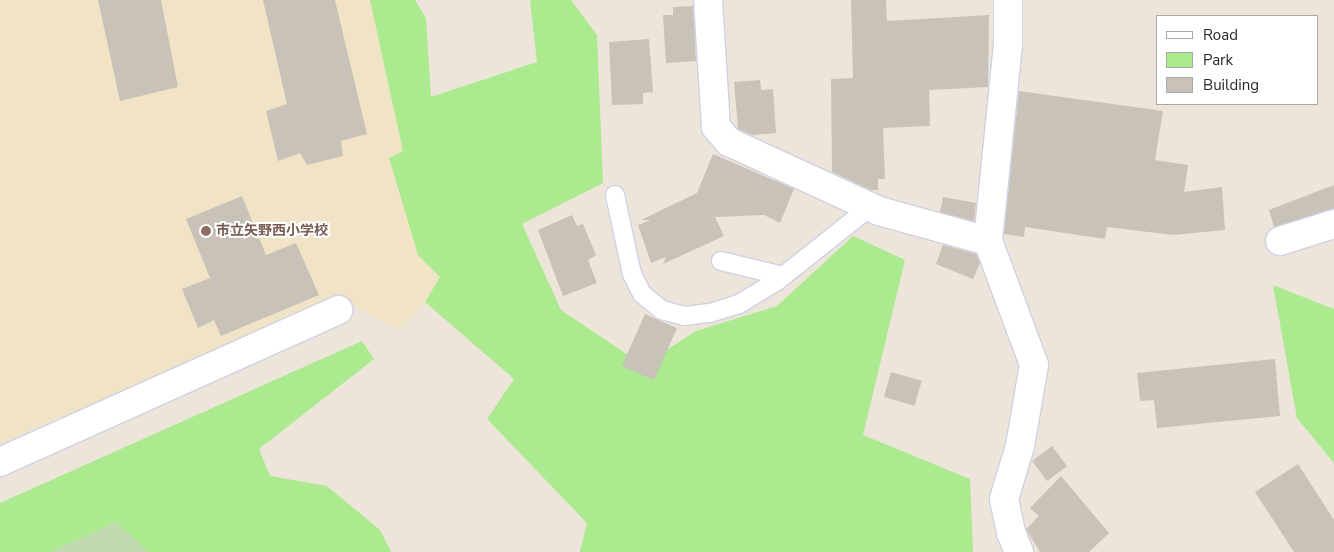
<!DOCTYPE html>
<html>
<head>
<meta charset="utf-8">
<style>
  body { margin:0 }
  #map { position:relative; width:1334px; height:552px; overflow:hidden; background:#ede5d9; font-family:"Nunito Sans","Noto Sans JP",sans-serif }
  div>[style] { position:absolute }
  .education>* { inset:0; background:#f1e4c6 }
  .green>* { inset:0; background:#abea8f }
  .cemetery>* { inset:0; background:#c1d9ae }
  .building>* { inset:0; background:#c8c2b9; transform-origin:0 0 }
  .roads { filter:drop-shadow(1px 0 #ced1e4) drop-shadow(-1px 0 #ced1e4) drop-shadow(0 1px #ced1e4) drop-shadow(0 -1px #ced1e4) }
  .lane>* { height:18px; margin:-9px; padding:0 9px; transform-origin:9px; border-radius:9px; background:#fff }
  .street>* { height:28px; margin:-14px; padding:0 14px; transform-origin:14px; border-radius:14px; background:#fff }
  .dots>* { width:14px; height:14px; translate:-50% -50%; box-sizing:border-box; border:2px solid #fff; border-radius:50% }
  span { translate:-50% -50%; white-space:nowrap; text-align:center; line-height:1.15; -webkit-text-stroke:4px #fff; paint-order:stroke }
  .education-label { font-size:14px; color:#785e54; font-weight:700 }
  .left { translate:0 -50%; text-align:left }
  .legend { position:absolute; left:1156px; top:15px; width:162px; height:90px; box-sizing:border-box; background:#fff; border:1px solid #a9a9a9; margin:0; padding:6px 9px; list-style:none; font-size:15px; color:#292929 }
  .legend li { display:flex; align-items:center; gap:10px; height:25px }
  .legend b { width:25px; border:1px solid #a9a9a9 }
</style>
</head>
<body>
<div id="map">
  <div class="education">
    <i style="clip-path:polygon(0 0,370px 0,403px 151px,389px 158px,418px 255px,440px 277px,425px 302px,400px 330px,338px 298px,0 443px)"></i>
  </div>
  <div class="green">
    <i style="clip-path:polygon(370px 0,415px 0,426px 18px,431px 97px,537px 62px,530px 0,571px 0,597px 35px,603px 183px,522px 224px,561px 310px,643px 365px,696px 331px,777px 306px,853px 236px,905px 260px,863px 435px,970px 479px,973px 552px,580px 552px,587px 523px,487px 419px,514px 379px,425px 302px,440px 277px,418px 255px,389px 158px,403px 151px)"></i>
    <i style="clip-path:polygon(1273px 285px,1334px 309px,1334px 463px,1297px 418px)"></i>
    <i style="clip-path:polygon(362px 341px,374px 359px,259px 449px,270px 476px,327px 486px,380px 530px,391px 552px,148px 552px,116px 522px,50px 552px,0 552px,0 503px)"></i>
  </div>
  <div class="cemetery">
    <i style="clip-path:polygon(116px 522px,148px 552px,50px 552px)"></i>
  </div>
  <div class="building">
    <i style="clip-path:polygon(98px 0,161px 0,178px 87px,120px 101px)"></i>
    <i style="clip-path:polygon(263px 0,335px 0,367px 134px,341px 141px,343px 156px,307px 165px,300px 153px,278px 161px,266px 111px,287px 104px)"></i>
    <i style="clip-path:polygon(851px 0,886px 0,887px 21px,989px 15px,988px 87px,929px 90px,930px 126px,883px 128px,885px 179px,878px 179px,878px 190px,871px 190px,832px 172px,831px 79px,853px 78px)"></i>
    <i style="clip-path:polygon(693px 6px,696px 61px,666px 63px,663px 15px,673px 15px,673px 7px)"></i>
    <i style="clip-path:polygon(649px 39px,653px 92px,643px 93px,643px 104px,612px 105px,609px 42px)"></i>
    <i style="clip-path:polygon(760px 80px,761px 90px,773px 89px,776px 133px,752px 135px,738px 129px,734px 82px)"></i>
    <i style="clip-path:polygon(1019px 91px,1163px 111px,1155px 160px,1188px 165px,1184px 192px,1222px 187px,1225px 230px,1173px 235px,1107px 227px,1105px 239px,1025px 227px,1024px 237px,1004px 234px)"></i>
    <i style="clip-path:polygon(713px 154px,794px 189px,780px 223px,764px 215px,715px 217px,724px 236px,663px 264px,666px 257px,651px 263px,638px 225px,651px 220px,641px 220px,697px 193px)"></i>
    <i style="clip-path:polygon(1334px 185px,1334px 209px,1274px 227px,1269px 210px)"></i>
    <i style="clip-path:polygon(242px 196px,266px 255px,296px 243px,319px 295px,221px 336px,214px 320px,198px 328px,182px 289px,210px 278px,186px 219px)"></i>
    <i style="clip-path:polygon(943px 197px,976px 203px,974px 221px,940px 212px)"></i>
    <i style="clip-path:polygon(572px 215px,577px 226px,583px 224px,596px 255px,588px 260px,597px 283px,563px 296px,538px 230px)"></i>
    <i style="clip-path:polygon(943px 245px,976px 254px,980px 263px,973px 279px,936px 264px)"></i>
    <i style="left:645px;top:314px;width:35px;height:57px;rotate:24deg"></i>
    <i style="clip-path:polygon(1275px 359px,1280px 416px,1157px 428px,1154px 400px,1140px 401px,1137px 373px)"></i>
    <i style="left:891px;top:372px;width:32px;height:26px;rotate:16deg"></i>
    <i style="left:1052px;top:446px;width:25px;height:25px;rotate:53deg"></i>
    <i style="clip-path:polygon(1298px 464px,1334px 520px,1334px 552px,1294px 552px,1255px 492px)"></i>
    <i style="clip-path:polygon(1061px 476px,1109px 533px,1089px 552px,1040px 552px,1026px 529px,1039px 516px,1030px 508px)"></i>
  </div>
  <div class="roads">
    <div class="lane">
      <i style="left:615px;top:195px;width:81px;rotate:77.9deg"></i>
      <i style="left:632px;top:274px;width:22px;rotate:63deg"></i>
      <i style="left:642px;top:294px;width:26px;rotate:39deg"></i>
      <i style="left:662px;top:310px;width:23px;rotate:15deg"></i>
      <i style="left:684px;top:316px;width:26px;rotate:-7deg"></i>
      <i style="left:710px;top:313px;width:30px;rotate:-17deg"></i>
      <i style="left:739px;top:304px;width:44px;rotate:-31.2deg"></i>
      <i style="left:777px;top:281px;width:119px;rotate:-38.5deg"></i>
      <i style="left:721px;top:261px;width:64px;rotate:13.6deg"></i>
    </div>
    <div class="street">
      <i style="left:708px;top:0;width:127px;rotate:86.4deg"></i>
      <i style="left:716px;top:127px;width:20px;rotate:49deg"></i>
      <i style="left:729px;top:142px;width:165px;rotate:24.7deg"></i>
      <i style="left:879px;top:211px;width:113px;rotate:15.4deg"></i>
      <i style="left:1008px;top:0;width:44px;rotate:90deg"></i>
      <i style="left:1008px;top:44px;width:198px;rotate:95.8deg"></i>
      <i style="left:988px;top:241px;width:132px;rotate:69.6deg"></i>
      <i style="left:1034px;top:365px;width:82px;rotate:99.8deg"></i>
      <i style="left:1020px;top:446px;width:55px;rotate:106.8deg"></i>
      <i style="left:1004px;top:499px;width:35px;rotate:78deg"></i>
      <i style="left:1011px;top:533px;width:21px;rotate:67deg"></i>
      <i style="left:1280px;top:241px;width:57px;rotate:-17.5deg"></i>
      <i style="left:0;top:462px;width:371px;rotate:-24.2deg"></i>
    </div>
  </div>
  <div class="dots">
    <i style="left:206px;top:231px;background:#8d6e63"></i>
  </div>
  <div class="education-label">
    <span class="left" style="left:216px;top:231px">市立矢野西小学校</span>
  </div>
  <ul class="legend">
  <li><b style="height:6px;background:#fff"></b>Road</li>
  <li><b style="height:14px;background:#abea8f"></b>Park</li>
  <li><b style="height:14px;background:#c8c2b9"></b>Building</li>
  </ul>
</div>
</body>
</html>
